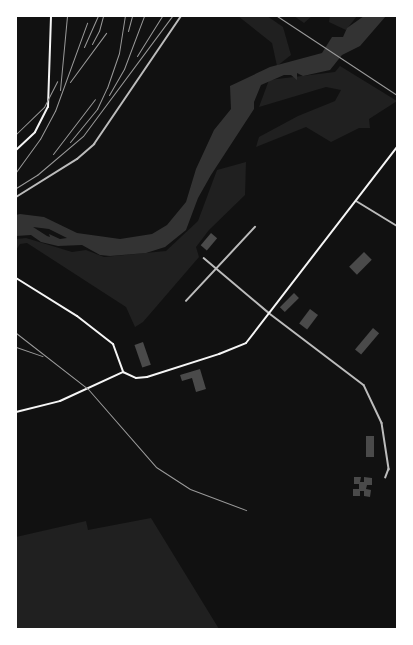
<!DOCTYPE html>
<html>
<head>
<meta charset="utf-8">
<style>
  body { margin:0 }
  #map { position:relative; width:413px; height:645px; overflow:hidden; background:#111; font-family:Roboto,sans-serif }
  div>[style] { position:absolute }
  .green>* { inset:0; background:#202020 }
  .water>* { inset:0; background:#333 }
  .building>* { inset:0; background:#4a4a4a; transform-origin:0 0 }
  .minor>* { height:1.5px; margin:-0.75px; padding:0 0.75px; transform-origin:0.75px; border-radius:0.75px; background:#bcbcbc }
  .tertiary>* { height:2px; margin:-1px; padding:0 1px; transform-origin:1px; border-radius:1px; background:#bcbcbc }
  .secondary>* { height:2px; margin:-1px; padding:0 1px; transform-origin:1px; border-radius:1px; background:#f5f5f5 }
  .rail>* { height:1px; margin:-0.5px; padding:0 0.5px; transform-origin:0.5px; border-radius:0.5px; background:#9a9a9a }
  span { translate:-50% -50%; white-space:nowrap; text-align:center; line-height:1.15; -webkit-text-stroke:4px #fff; paint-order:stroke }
  .frame { position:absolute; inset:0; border:17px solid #fff; pointer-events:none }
</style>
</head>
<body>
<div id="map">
  <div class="green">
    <i style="clip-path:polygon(238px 16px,267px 16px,283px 27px,291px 55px,277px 66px,272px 43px)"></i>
    <i style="clip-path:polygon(294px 16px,312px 16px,304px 23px)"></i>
    <i style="clip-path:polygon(330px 16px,357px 16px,346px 30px,329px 22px)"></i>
    <i style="clip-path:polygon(340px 66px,397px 101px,369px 119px,370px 128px,359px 128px,331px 142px,306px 127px,256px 147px,259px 137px,298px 116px,335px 101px,341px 90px,326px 87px,259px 107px,269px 80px,335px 72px)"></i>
    <i style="clip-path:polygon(246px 162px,245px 195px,209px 230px,196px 247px,199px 257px,143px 322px,135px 327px,126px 307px,27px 243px,20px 244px,16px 250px,16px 239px,26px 238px,72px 252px,86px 250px,104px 257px,166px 251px,198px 221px,217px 170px)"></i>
    <i style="clip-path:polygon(151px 518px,219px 629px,16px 629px,16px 537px,86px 521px,88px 530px)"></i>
  </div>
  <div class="water">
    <i style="clip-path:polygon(evenodd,364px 16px,386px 16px,360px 46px,342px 55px,330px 70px,303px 76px,297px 73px,297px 80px,291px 75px,284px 75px,261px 85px,254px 102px,254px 109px,211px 175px,198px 198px,186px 230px,165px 247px,146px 253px,110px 256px,100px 255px,82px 245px,58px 246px,41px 242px,31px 235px,16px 236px,16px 215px,20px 214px,44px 217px,77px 233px,120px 239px,152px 234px,167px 225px,186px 202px,196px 169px,214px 130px,231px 109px,230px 86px,270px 67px,322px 53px,332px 37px,343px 37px,347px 28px,364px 16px,33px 227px,49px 229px,67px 238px,60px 239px,49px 234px,50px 237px,47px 236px,33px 227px)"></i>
  </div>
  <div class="building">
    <i style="left:211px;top:233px;width:8px;height:16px;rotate:40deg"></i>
    <i style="left:364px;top:252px;width:11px;height:21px;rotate:45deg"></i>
    <i style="left:294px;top:293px;width:7px;height:20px;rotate:45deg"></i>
    <i style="left:310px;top:309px;width:10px;height:18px;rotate:37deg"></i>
    <i style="left:373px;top:328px;width:8px;height:28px;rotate:40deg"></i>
    <i style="left:143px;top:342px;width:24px;height:9px;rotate:71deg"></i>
    <i style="clip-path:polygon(200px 369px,206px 389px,196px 392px,192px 378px,182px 381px,180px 375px)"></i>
    <i style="left:366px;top:436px;width:8px;height:21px"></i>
    <i style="clip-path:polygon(354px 477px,361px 477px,360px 482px,364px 482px,364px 477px,372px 478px,372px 485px,367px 485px,366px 489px,371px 490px,370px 497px,364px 496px,364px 491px,360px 491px,360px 496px,353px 496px,353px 489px,359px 489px,359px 484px,354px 484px)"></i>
  </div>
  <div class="minor">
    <i style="left:204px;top:258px;width:85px;rotate:40.2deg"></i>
    <i style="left:269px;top:313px;width:119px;rotate:37.2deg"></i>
    <i style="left:364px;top:385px;width:42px;rotate:64.7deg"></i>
    <i style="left:382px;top:423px;width:47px;rotate:81.3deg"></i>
    <i style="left:389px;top:469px;width:9px;rotate:111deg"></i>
    <i style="left:186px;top:301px;width:101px;rotate:-47deg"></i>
  </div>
  <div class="tertiary">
    <i style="left:16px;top:197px;width:72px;rotate:-31.9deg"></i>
    <i style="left:77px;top:159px;width:23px;rotate:-41deg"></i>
    <i style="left:94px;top:144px;width:155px;rotate:-55.8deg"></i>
    <i style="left:356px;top:201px;width:48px;rotate:31.4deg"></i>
  </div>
  <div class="secondary">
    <i style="left:16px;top:150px;width:26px;rotate:-43deg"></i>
    <i style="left:35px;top:132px;width:28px;rotate:-63deg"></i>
    <i style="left:48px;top:107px;width:91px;rotate:-88.1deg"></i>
    <i style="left:16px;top:278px;width:72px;rotate:31.9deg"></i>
    <i style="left:77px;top:316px;width:46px;rotate:37.9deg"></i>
    <i style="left:113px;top:344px;width:30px;rotate:70deg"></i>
    <i style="left:123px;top:372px;width:14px;rotate:25deg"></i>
    <i style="left:136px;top:378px;width:11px;rotate:-5deg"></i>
    <i style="left:147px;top:377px;width:76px;rotate:-17.7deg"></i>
    <i style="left:219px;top:354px;width:29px;rotate:-22deg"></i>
    <i style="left:246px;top:343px;width:247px;rotate:-52.4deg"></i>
    <i style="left:16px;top:412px;width:45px;rotate:-14deg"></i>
    <i style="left:60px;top:401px;width:69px;rotate:-24.7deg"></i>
  </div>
  <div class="rail">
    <i style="left:277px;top:16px;width:144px;rotate:33.4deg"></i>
    <i style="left:128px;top:31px;width:16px;rotate:-75deg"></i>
    <i style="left:92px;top:44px;width:15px;rotate:-62deg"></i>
    <i style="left:99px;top:31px;width:16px;rotate:-75deg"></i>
    <i style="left:84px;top:47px;width:34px;rotate:-66deg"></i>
    <i style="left:137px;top:56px;width:47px;rotate:-58deg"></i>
    <i style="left:70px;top:82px;width:61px;rotate:-53.7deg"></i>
    <i style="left:60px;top:90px;width:74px;rotate:-84.6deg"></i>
    <i style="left:109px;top:95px;width:30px;rotate:-60deg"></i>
    <i style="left:124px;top:69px;width:57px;rotate:-69.3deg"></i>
    <i style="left:16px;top:134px;width:39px;rotate:-44deg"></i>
    <i style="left:44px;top:107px;width:29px;rotate:-63deg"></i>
    <i style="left:70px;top:142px;width:43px;rotate:-50.7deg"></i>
    <i style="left:97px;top:109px;width:23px;rotate:-65deg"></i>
    <i style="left:107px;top:88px;width:37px;rotate:-71deg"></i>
    <i style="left:119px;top:53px;width:37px;rotate:-81deg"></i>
    <i style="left:53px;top:154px;width:69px;rotate:-52.6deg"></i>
    <i style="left:16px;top:172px;width:41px;rotate:-54deg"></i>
    <i style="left:40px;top:139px;width:32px;rotate:-62deg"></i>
    <i style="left:55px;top:111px;width:94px;rotate:-70deg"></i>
    <i style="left:16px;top:188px;width:25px;rotate:-32deg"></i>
    <i style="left:37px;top:175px;width:60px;rotate:-40.3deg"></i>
    <i style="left:83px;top:136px;width:149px;rotate:-53.4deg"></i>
    <i style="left:16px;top:333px;width:91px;rotate:37.9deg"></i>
    <i style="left:88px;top:389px;width:103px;rotate:48.9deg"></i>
    <i style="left:156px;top:467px;width:40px;rotate:32.9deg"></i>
    <i style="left:190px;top:489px;width:60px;rotate:20.6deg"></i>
    <i style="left:16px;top:347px;width:28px;rotate:19deg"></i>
  </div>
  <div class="frame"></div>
</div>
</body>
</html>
